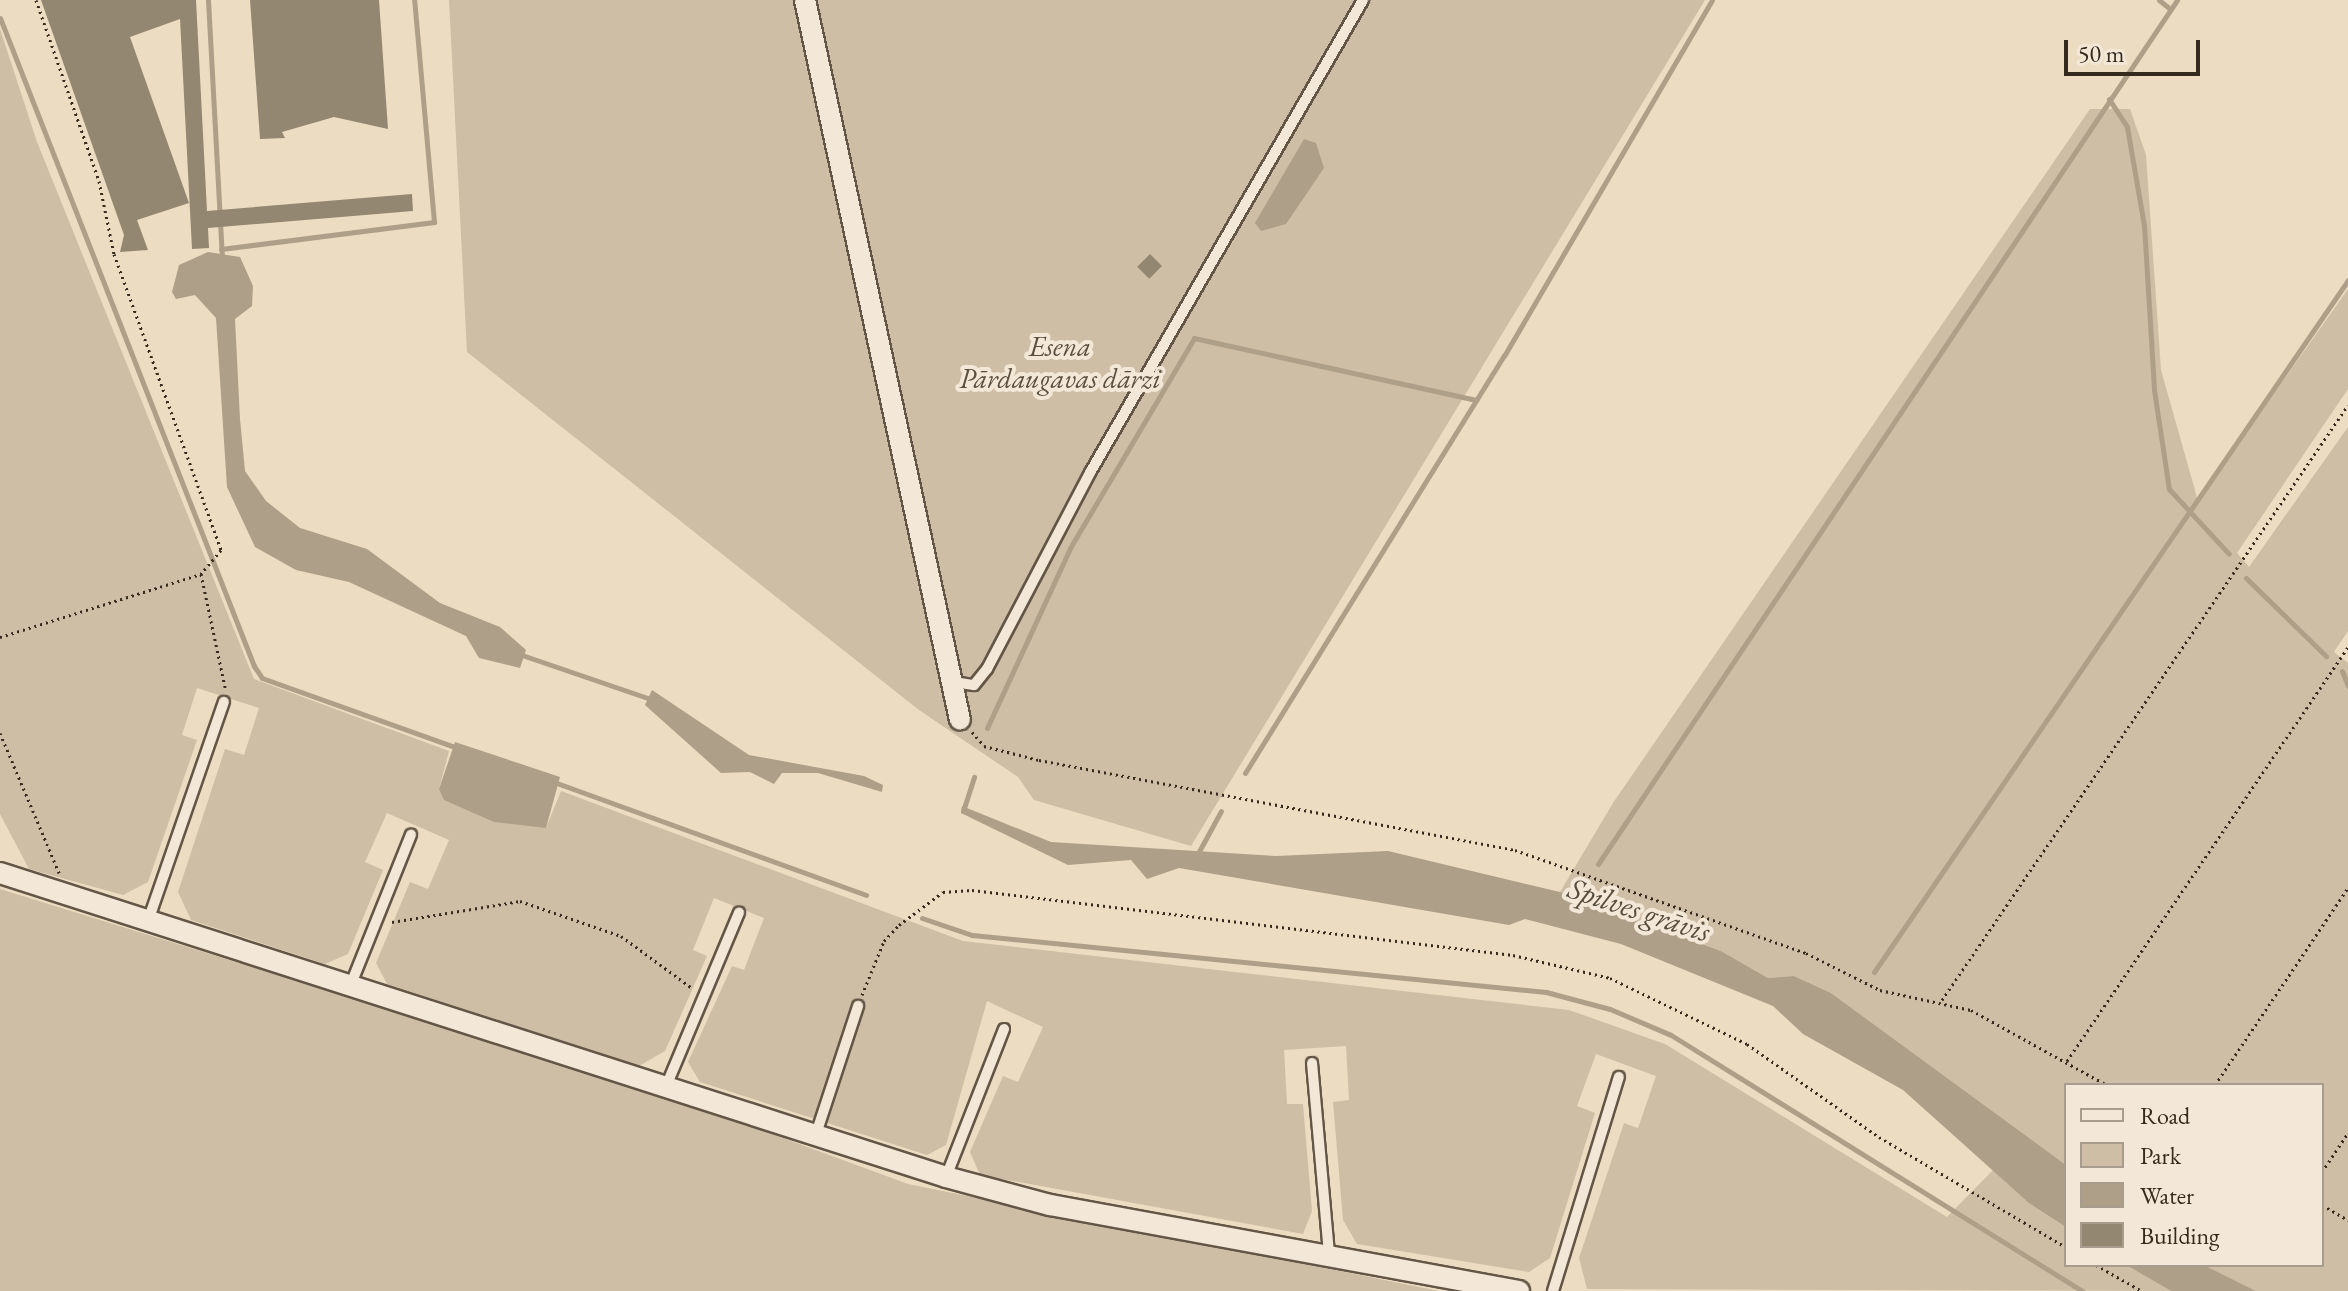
<!DOCTYPE html>
<html>
<head>
<meta charset="utf-8">
<style>
  body { margin:0 }
  #map { position:relative; width:2348px; height:1291px; overflow:hidden; background:#ecdcc1; font-family:"EB Garamond",serif }
  div>[style] { position:absolute }
  .green>* { inset:0; background:#cdbea5 }
  .water>* { inset:0; background:#ae9f89 }
  .stream>* { height:5px; margin:-2.5px; padding:0 2.5px; transform-origin:2.5px; border-radius:2.5px; background:#ae9f89 }
  .building>* { inset:0; background:#948772; transform-origin:0 0 }
  .path>* { height:3px; margin-top:-1.5px; transform-origin:0; background:repeating-linear-gradient(90deg,#352a1d 0 2px,transparent 0 6px) }
  .roads { filter:drop-shadow(2px 0 #635646) drop-shadow(-2px 0 #635646) drop-shadow(0 2px #635646) drop-shadow(0 -2px #635646) }
  .service>* { height:10px; margin:-5px; padding:0 5px; transform-origin:5px; border-radius:5px; background:#f3e8d7 }
  .minor>* { height:20px; margin:-10px; padding:0 10px; transform-origin:10px; border-radius:10px; background:#f3e8d7 }
  span { translate:-50% -50%; white-space:nowrap; text-align:center; line-height:1.15; -webkit-text-stroke:8px #f3e8d7; paint-order:stroke }
  .park-label { font-size:28px; color:#5b4f3f; font-style:italic }
  .water-label { font-size:30px; color:#594d3d; font-style:italic }
  .legend { position:absolute; left:2064px; top:1083px; width:260px; height:184px; box-sizing:border-box; background:#f3e8d7; border:2px solid #a79c8d; margin:0; padding:10px 14px; list-style:none; font-size:24px; color:#352a1d }
  .legend li { display:flex; align-items:center; gap:16px; height:40px }
  .legend b { width:40px; border:2px solid #a79c8d }
  .scale { position:absolute; left:2064px; top:40px; width:136px; height:36px; box-sizing:border-box; border:4px solid #352a1d; border-top:0; padding-left:10px; font-size:24px; line-height:28px; white-space:nowrap; color:#352a1d; -webkit-text-stroke:6px #f3e8d7; paint-order:stroke }
</style>
</head>
<body>
<div id="map">
  <div class="green">
    <i style="clip-path:polygon(449px 0,1705px 0,1191px 846px,1034px 800px,1018px 777px,919px 710px,467px 352px)"></i>
    <i style="clip-path:polygon(0 29px,37px 142px,254px 679px,449px 751px,439px 789px,546px 828px,561px 791px,963px 941px,1569px 1010px,1665px 1044px,1947px 1217px,1995px 1168px,2066px 1227px,2066px 1265px,2126px 1265px,2171px 1291px,1587px 1289px,1579px 1258px,1624px 1123px,1638px 1128px,1656px 1076px,1596px 1054px,1577px 1106px,1595px 1113px,1550px 1258px,1529px 1272px,1357px 1244px,1343px 1220px,1333px 1102px,1349px 1100px,1346px 1046px,1284px 1050px,1287px 1104px,1303px 1104px,1312px 1211px,1303px 1234px,980px 1175px,970px 1152px,1003px 1076px,1018px 1082px,1043px 1027px,987px 1001px,946px 1145px,927px 1155px,700px 1082px,688px 1062px,732px 966px,744px 970px,764px 918px,714px 898px,693px 950px,707px 956px,665px 1051px,639px 1066px,387px 984px,376px 963px,410px 882px,428px 889px,449px 840px,387px 813px,365px 862px,383px 870px,348px 954px,325px 964px,191px 920px,178px 892px,225px 749px,244px 755px,259px 708px,197px 688px,182px 735px,197px 740px,148px 882px,123px 895px,29px 869px,0 814px)"></i>
    <i style="clip-path:polygon(2090px 109px,2130px 109px,2146px 155px,2161px 370px,2198px 501px,2348px 289px,2348px 389px,2237px 553px,2249px 567px,2348px 427px,2348px 631px,2334px 652px,2348px 663px,2348px 1291px,2256px 1291px,2204px 1265px,2322px 1265px,2322px 1085px,2066px 1085px,2066px 1165px,1831px 993px,1794px 976px,1768px 978px,1721px 951px,1560px 892px,1613px 803px)"></i>
    <i style="clip-path:polygon(0 889px,672px 1097px,908px 1184px,1439px 1291px,0 1291px)"></i>
  </div>
  <div class="water">
    <i style="clip-path:polygon(1304px 139px,1316px 143px,1324px 168px,1286px 224px,1261px 231px,1255px 223px)"></i>
    <i style="clip-path:polygon(208px 252px,240px 257px,253px 286px,252px 306px,235px 319px,240px 419px,245px 471px,266px 501px,300px 528px,367px 549px,440px 603px,500px 627px,526px 650px,520px 668px,479px 658px,466px 636px,349px 582px,296px 570px,255px 547px,227px 487px,216px 318px,195px 295px,176px 299px,172px 292px,179px 265px)"></i>
    <i style="clip-path:polygon(652px 690px,749px 755px,864px 776px,883px 785px,882px 792px,818px 773px,782px 773px,774px 784px,750px 772px,721px 773px,645px 705px)"></i>
    <i style="clip-path:polygon(455px 742px,560px 777px,546px 828px,494px 822px,444px 800px,439px 789px)"></i>
    <i style="clip-path:polygon(962px 806px,1051px 842px,1276px 856px,1388px 851px,1560px 892px,1721px 951px,1768px 978px,1794px 976px,1831px 993px,2066px 1165px,2066px 1227px,2029px 1203px,1903px 1090px,1803px 1034px,1773px 1006px,1621px 944px,1525px 919px,1509px 925px,1179px 868px,1147px 879px,1131px 860px,1068px 865px,961px 813px)"></i>
    <i style="clip-path:polygon(2126px 1265px,2204px 1265px,2256px 1291px,2171px 1291px)"></i>
  </div>
  <div class="stream">
    <i style="left:208px;top:0;width:259px;rotate:86.9deg"></i>
    <i style="left:2159px;top:0;width:14px;rotate:39deg"></i>
    <i style="left:0;top:18px;width:696px;rotate:68.6deg"></i>
    <i style="left:254px;top:666px;width:14px;rotate:56deg"></i>
    <i style="left:262px;top:678px;width:208px;rotate:19.7deg"></i>
    <i style="left:2109px;top:99px;width:33px;rotate:57deg"></i>
    <i style="left:2127px;top:127px;width:99px;rotate:80.2deg"></i>
    <i style="left:2144px;top:225px;width:165px;rotate:86.5deg"></i>
    <i style="left:2154px;top:390px;width:100px;rotate:81.4deg"></i>
    <i style="left:2169px;top:489px;width:88px;rotate:47.3deg"></i>
    <i style="left:221px;top:249px;width:215px;rotate:-7.2deg"></i>
    <i style="left:434px;top:222px;width:223px;rotate:-95.1deg"></i>
    <i style="left:2246px;top:578px;width:112px;rotate:44.3deg"></i>
    <i style="left:519px;top:654px;width:142px;rotate:18.9deg"></i>
    <i style="left:2342px;top:671px;width:16px;rotate:68deg"></i>
    <i style="left:987px;top:728px;width:198px;rotate:-65.2deg"></i>
    <i style="left:1070px;top:548px;width:244px;rotate:-59.4deg"></i>
    <i style="left:1194px;top:338px;width:289px;rotate:12.4deg"></i>
    <i style="left:1245px;top:773px;width:491px;rotate:-58.2deg"></i>
    <i style="left:1504px;top:356px;width:412px;rotate:-59.7deg"></i>
    <i style="left:554px;top:782px;width:332px;rotate:19.9deg"></i>
    <i style="left:963px;top:811px;width:36px;rotate:-72deg"></i>
    <i style="left:1197px;top:855px;width:50px;rotate:-61.4deg"></i>
    <i style="left:1598px;top:864px;width:1040px;rotate:-56.17deg"></i>
    <i style="left:922px;top:918px;width:53px;rotate:18.8deg"></i>
    <i style="left:972px;top:935px;width:577px;rotate:5.67deg"></i>
    <i style="left:1546px;top:992px;width:66px;rotate:14.9deg"></i>
    <i style="left:1610px;top:1009px;width:66px;rotate:23.1deg"></i>
    <i style="left:1671px;top:1035px;width:485px;rotate:31.9deg"></i>
    <i style="left:1874px;top:972px;width:839px;rotate:-55.59deg"></i>
  </div>
  <div class="building">
    <i style="clip-path:polygon(41px 0,196px 0,207px 211px,412px 194px,413px 211px,208px 228px,209px 248px,192px 249px,180px 19px,130px 37px,189px 203px,137px 220px,148px 250px,120px 252px,124px 235px)"></i>
    <i style="clip-path:polygon(250px 0,379px 0,388px 129px,334px 117px,282px 132px,285px 138px,260px 139px)"></i>
    <i style="left:1150px;top:254px;width:17px;height:18px;rotate:45deg"></i>
  </div>
  <div class="path">
    <i style="left:36px;top:0;width:192px;rotate:70.8deg"></i>
    <i style="left:99px;top:181px;width:75px;rotate:78.4deg"></i>
    <i style="left:114px;top:254px;width:315px;rotate:70.1deg"></i>
    <i style="left:221px;top:550px;width:31px;rotate:130deg"></i>
    <i style="left:201px;top:574px;width:116px;rotate:78deg"></i>
    <i style="left:0;top:637px;width:211px;rotate:-17.4deg"></i>
    <i style="left:972px;top:732px;width:18px;rotate:49deg"></i>
    <i style="left:984px;top:746px;width:57px;rotate:14.3deg"></i>
    <i style="left:1039px;top:760px;width:484px;rotate:10.7deg"></i>
    <i style="left:1515px;top:850px;width:309px;rotate:19.5deg"></i>
    <i style="left:1806px;top:953px;width:83px;rotate:26.6deg"></i>
    <i style="left:1880px;top:990px;width:93px;rotate:12.4deg"></i>
    <i style="left:1971px;top:1010px;width:155px;rotate:28.9deg"></i>
    <i style="left:0;top:733px;width:152px;rotate:67.1deg"></i>
    <i style="left:392px;top:922px;width:130px;rotate:-9.3deg"></i>
    <i style="left:520px;top:901px;width:107px;rotate:19.1deg"></i>
    <i style="left:621px;top:936px;width:88px;rotate:36.2deg"></i>
    <i style="left:862px;top:995px;width:58px;rotate:-67.8deg"></i>
    <i style="left:884px;top:941px;width:22px;rotate:-47deg"></i>
    <i style="left:899px;top:925px;width:55px;rotate:-36.9deg"></i>
    <i style="left:943px;top:892px;width:29px;rotate:-4deg"></i>
    <i style="left:972px;top:890px;width:545px;rotate:6.85deg"></i>
    <i style="left:1513px;top:955px;width:100px;rotate:13.3deg"></i>
    <i style="left:1610px;top:978px;width:152px;rotate:25.7deg"></i>
    <i style="left:1747px;top:1044px;width:161px;rotate:35.2deg"></i>
    <i style="left:1879px;top:1137px;width:217px;rotate:30.5deg"></i>
    <i style="left:1942px;top:1000px;width:720px;rotate:-55.69deg"></i>
    <i style="left:2067px;top:1061px;width:500px;rotate:-55.83deg"></i>
    <i style="left:2215px;top:1085px;width:238px;rotate:-56deg"></i>
    <i style="left:2322px;top:1172px;width:47px;rotate:-56.3deg"></i>
    <i style="left:2322px;top:1205px;width:30px;rotate:30deg"></i>
    <i style="left:2096px;top:1265px;width:53px;rotate:29.5deg"></i>
  </div>
  <div class="roads">
    <div class="service">
      <i style="left:954px;top:682px;width:20px;rotate:9deg"></i>
      <i style="left:974px;top:685px;width:21px;rotate:-51deg"></i>
      <i style="left:987px;top:669px;width:224px;rotate:-62.3deg"></i>
      <i style="left:1091px;top:471px;width:544px;rotate:-59.99deg"></i>
      <i style="left:148px;top:921px;width:232px;rotate:-70.9deg"></i>
      <i style="left:351px;top:984px;width:161px;rotate:-68.1deg"></i>
      <i style="left:1312px;top:1063px;width:193px;rotate:84.9deg"></i>
      <i style="left:667px;top:1084px;width:186px;rotate:-67.2deg"></i>
      <i style="left:816px;top:1134px;width:135px;rotate:-71.8deg"></i>
      <i style="left:946px;top:1177px;width:159px;rotate:-68.6deg"></i>
      <i style="left:1553px;top:1291px;width:224px;rotate:-72.9deg"></i>
    </div>
    <div class="minor">
      <i style="left:805px;top:0;width:736px;rotate:77.85deg"></i>
      <i style="left:0;top:873px;width:994px;rotate:17.81deg"></i>
      <i style="left:946px;top:1177px;width:108px;rotate:15.1deg"></i>
      <i style="left:1050px;top:1205px;width:477px;rotate:10.4deg"></i>
    </div>
  </div>
  <div class="park-label">
    <span style="left:1060px;top:362px">Esena<br>Pārdaugavas dārzi</span>
  </div>
  <div class="water-label">
    <span style="left:1639px;top:910px;rotate:18deg">Spilves grāvis</span>
  </div>
  <ul class="legend">
  <li><b style="height:10px;background:#f3e8d7"></b>Road</li>
  <li><b style="height:22px;background:#cdbea5"></b>Park</li>
  <li><b style="height:22px;background:#ae9f89"></b>Water</li>
  <li><b style="height:22px;background:#948772"></b>Building</li>
  </ul>
  <div class="scale">50 m</div>
</div>
</body>
</html>
